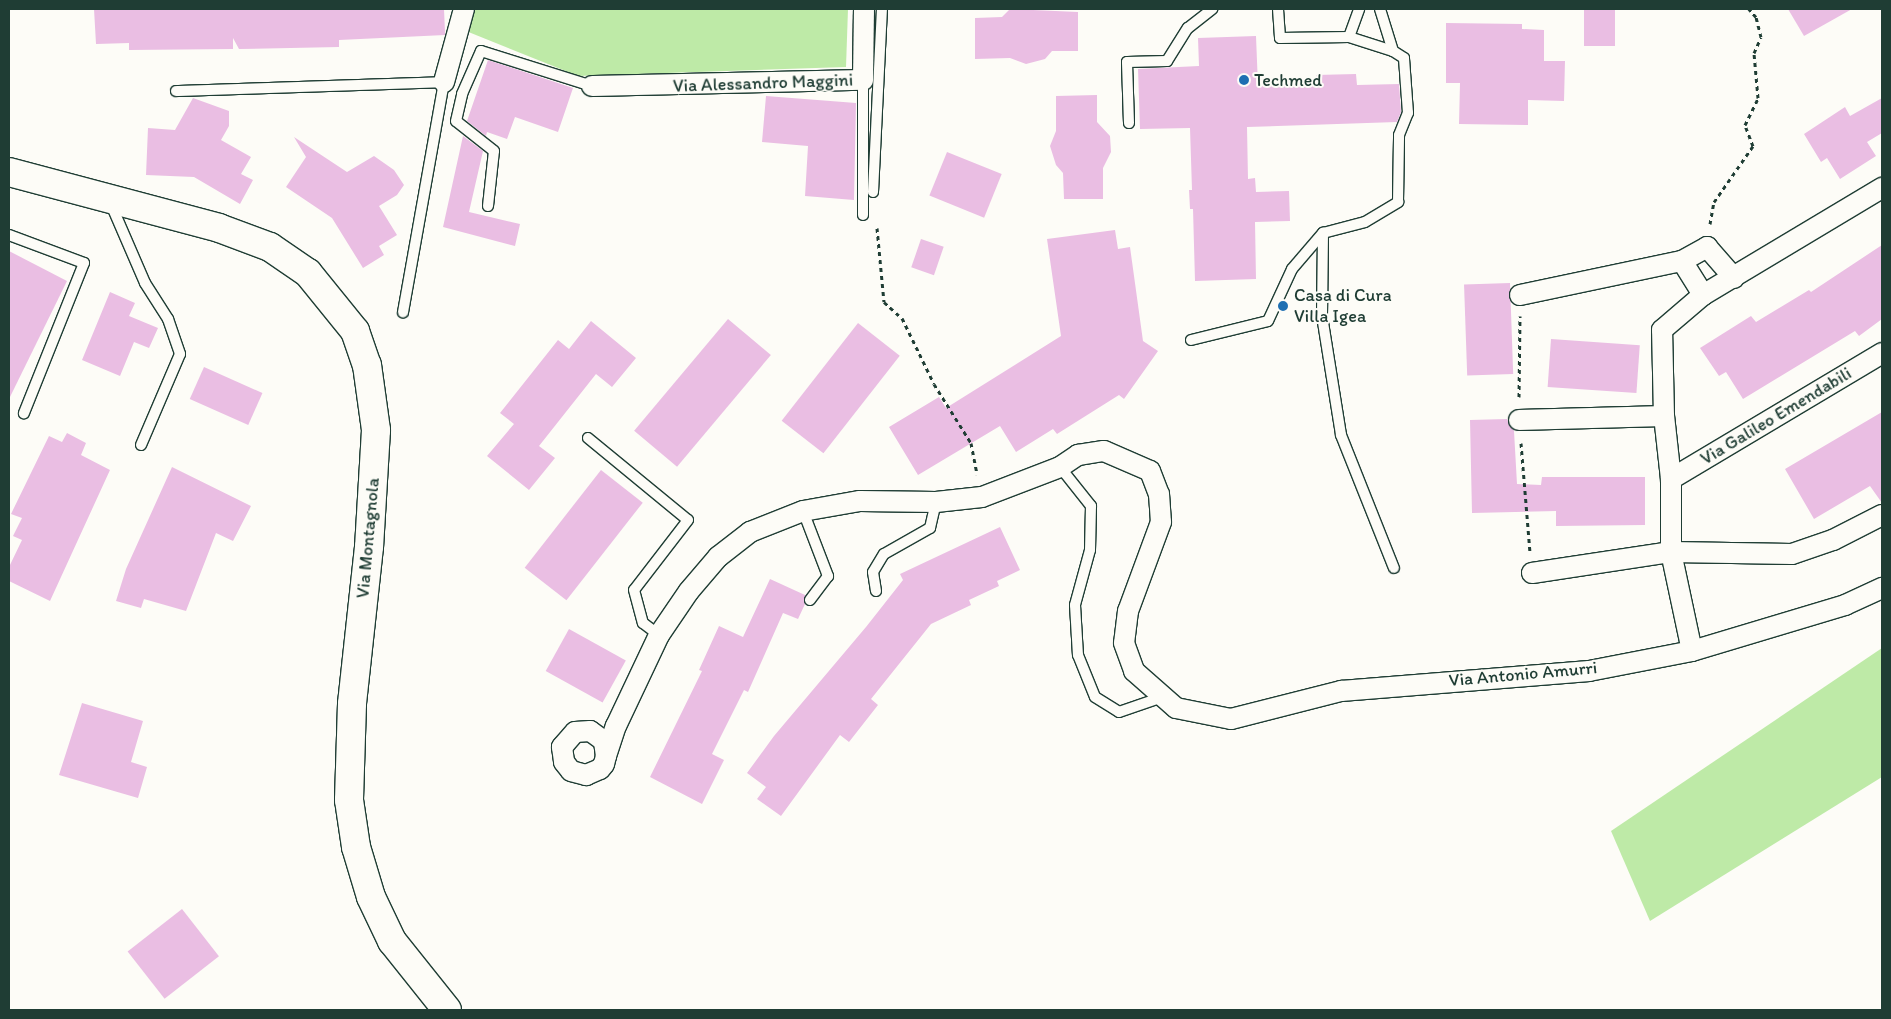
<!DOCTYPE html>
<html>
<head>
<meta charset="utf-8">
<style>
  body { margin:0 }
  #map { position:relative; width:1891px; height:1019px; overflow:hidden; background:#fdfcf7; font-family:Itim,sans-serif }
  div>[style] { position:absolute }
  .green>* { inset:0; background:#beeaa7 }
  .building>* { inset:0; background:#eabee3; transform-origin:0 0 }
  .path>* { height:3px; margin-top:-1.5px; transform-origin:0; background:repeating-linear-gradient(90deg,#1f3d34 0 4px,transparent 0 8px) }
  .roads { filter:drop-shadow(1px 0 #1f3d34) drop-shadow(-1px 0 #1f3d34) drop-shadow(0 1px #1f3d34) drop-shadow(0 -1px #1f3d34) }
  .service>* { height:10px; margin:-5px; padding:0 5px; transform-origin:5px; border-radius:5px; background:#fdfcf7 }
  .minor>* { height:20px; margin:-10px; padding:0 10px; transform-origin:10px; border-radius:10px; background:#fdfcf7 }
  .secondary>* { height:28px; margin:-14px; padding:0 14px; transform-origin:14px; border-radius:14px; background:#fdfcf7 }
  .dots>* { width:14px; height:14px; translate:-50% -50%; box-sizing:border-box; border:2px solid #fdfcf7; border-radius:50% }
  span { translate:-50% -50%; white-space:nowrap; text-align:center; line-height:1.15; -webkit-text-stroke:4px #fdfcf7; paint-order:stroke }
  .poi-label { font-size:18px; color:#1f3d34 }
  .left { translate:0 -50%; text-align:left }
  .street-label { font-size:18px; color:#1f3d34 }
  .frame { position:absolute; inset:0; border:10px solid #1f3d34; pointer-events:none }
</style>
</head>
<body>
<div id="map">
  <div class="green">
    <i style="clip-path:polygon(472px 9px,848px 9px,846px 67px,578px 76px,466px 31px)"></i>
    <i style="clip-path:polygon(1882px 648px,1882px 777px,1650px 921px,1611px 831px)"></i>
  </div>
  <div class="building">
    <i style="clip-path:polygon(94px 9px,444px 9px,445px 32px,445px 35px,339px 40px,339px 47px,239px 49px,233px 38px,233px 49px,129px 50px,129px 43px,96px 44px)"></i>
    <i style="clip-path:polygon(1010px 9px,1078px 12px,1078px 51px,1052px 51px,1045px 59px,1026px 64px,1010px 58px,975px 59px,975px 18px,1002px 17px)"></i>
    <i style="left:1584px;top:9px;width:31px;height:37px"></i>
    <i style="clip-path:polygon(1788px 9px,1852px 9px,1804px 36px)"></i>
    <i style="clip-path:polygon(1446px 23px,1522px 24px,1522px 29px,1544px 30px,1544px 61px,1565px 61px,1564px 101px,1528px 100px,1528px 125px,1459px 124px,1460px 83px,1446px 83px)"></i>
    <i style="clip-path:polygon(1256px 36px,1258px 86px,1316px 85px,1316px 75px,1356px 74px,1357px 85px,1399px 84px,1401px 112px,1397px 122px,1247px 127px,1248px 179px,1255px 178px,1256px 192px,1289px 191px,1290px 221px,1255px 222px,1256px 279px,1195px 281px,1193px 209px,1190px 209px,1189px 190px,1192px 190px,1190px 128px,1140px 129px,1138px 69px,1199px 66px,1198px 38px)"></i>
    <i style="clip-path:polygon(488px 60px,573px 88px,558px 132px,515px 117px,507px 139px,487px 132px,486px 136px,467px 121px)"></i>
    <i style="clip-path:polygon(1097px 95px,1097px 122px,1110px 136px,1111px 152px,1103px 168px,1103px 199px,1064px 199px,1063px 173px,1056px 165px,1050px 146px,1056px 131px,1056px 96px)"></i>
    <i style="clip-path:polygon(766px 96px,856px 103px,854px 200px,805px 196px,808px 146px,762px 142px)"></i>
    <i style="clip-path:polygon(193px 98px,229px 111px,229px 126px,221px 140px,251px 157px,241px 174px,253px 180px,240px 204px,194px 177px,146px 175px,148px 128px,175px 130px)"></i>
    <i style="clip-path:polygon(1882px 98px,1882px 133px,1867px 142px,1876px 156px,1840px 179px,1827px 158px,1821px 162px,1804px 134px,1845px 107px,1850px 116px)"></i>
    <i style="clip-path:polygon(463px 136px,483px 151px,469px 212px,520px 224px,515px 246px,443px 227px)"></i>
    <i style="clip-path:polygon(294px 137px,347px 172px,374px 156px,394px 170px,404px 185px,397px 195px,379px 206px,397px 235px,379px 246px,384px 255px,363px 268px,332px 218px,286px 187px,306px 157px)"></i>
    <i style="left:947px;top:152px;width:59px;height:47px;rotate:22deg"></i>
    <i style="clip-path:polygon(1115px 230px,1118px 249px,1130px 247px,1143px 341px,1158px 351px,1124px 399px,1119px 395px,1057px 434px,1053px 429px,1016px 452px,1000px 426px,918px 475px,889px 427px,939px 397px,946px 408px,1061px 336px,1047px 239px)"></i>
    <i style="left:921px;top:239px;width:24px;height:30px;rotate:19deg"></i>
    <i style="clip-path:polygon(1882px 245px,1882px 319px,1859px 336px,1855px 331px,1743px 399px,1726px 372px,1719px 376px,1700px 348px,1751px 316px,1756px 322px,1809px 290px,1811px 292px)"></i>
    <i style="clip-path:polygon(9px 251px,67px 281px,9px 399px)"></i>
    <i style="left:1510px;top:283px;width:91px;height:46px;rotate:88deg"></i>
    <i style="clip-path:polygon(110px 292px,135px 303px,129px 316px,158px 328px,149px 348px,134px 342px,120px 376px,82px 360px)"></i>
    <i style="left:728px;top:319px;width:56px;height:146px;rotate:40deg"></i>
    <i style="clip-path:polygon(591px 321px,636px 358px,612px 387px,596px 374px,539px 446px,555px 458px,529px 490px,487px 456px,514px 424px,500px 413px,558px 340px,569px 349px)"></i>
    <i style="left:858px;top:323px;width:53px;height:124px;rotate:38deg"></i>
    <i style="left:1551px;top:339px;width:89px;height:48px;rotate:4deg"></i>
    <i style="left:204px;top:367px;width:64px;height:35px;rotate:24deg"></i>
    <i style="clip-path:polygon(1882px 412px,1882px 503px,1870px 486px,1814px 519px,1785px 469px)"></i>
    <i style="clip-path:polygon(1507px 419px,1514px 431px,1517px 484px,1541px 485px,1542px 477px,1645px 477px,1645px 525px,1556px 526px,1556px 511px,1472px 513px,1470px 420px)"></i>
    <i style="clip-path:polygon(67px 433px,86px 443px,81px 455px,110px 470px,50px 601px,9px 581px,9px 567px,22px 540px,13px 536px,22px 518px,11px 514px,49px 436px,62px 442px)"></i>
    <i style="clip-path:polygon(172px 467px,251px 506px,233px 541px,216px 533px,186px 611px,144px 599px,141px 608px,116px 601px,126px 569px)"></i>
    <i style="left:601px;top:470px;width:53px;height:124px;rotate:38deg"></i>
    <i style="clip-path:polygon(1000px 527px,1020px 570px,997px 581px,999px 586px,969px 600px,971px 605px,931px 624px,871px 699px,878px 705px,849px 742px,840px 735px,781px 816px,757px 799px,766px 787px,747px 773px,774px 736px,866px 627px,903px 580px,900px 574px)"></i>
    <i style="clip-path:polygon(770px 579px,805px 595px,805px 604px,798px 619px,783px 613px,748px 692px,744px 690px,712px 754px,724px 760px,702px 804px,650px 777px,702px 671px,699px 670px,719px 626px,743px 637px)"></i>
    <i style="left:569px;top:629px;width:65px;height:48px;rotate:29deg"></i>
    <i style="clip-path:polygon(82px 703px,143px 721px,131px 762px,147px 767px,138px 798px,59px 775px)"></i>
    <i style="left:182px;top:909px;width:60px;height:69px;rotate:52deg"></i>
  </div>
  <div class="path">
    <i style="left:1710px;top:224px;width:22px;rotate:-80deg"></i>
    <i style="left:1714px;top:202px;width:68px;rotate:-55.1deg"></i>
    <i style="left:1753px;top:146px;width:22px;rotate:-111deg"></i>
    <i style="left:1745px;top:125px;width:30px;rotate:-64deg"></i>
    <i style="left:1758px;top:98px;width:45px;rotate:-95.1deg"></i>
    <i style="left:1754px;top:53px;width:17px;rotate:-66deg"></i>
    <i style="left:1761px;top:37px;width:21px;rotate:-104deg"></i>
    <i style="left:1756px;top:17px;width:11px;rotate:-131deg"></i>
    <i style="left:877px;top:228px;width:74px;rotate:84.6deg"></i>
    <i style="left:884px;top:302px;width:24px;rotate:42deg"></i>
    <i style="left:902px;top:318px;width:73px;rotate:64.1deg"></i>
    <i style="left:934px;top:384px;width:70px;rotate:57.9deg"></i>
    <i style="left:971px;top:443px;width:32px;rotate:79deg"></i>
    <i style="left:1519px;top:397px;width:81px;rotate:-89.3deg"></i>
    <i style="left:1521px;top:443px;width:109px;rotate:85.3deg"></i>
  </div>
  <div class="roads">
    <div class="service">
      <i style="left:1278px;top:9px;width:29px;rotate:86deg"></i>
      <i style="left:1280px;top:38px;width:69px;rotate:-0.8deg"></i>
      <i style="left:1349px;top:37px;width:46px;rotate:17.7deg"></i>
      <i style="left:1393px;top:51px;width:44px;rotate:-107.2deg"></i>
      <i style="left:1349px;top:37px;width:30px;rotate:-70deg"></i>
      <i style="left:176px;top:91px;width:268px;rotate:-1.9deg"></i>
      <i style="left:444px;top:82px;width:234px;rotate:100.1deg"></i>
      <i style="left:1129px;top:123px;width:61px;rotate:-91.9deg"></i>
      <i style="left:1127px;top:62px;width:40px;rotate:-1.4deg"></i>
      <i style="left:1167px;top:61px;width:39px;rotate:-58deg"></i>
      <i style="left:1188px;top:28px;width:31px;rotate:-38deg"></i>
      <i style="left:873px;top:192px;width:183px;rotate:-87.2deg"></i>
      <i style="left:110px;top:202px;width:88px;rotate:66.6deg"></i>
      <i style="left:145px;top:283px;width:43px;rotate:57.4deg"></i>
      <i style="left:168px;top:319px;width:37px;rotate:71deg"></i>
      <i style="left:180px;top:354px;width:99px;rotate:113.2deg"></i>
      <i style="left:488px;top:206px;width:55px;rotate:-83.8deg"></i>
      <i style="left:494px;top:151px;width:48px;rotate:-141.7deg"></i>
      <i style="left:456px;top:121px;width:28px;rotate:-77deg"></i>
      <i style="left:462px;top:94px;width:47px;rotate:-66.2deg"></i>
      <i style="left:481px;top:51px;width:116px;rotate:17.5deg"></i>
      <i style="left:863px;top:215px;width:135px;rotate:-90deg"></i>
      <i style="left:1323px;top:233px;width:83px;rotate:90.7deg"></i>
      <i style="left:1322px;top:316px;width:121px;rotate:80.9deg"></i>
      <i style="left:1341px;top:435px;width:143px;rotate:68.3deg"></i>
      <i style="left:9px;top:235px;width:80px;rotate:20.5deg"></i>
      <i style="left:84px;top:263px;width:162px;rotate:111.8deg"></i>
      <i style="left:1191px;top:340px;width:79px;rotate:-13.9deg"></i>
      <i style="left:1268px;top:321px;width:57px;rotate:-65.2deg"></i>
      <i style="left:1292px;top:269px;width:48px;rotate:-49.3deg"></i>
      <i style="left:1323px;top:233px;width:43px;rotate:-14.7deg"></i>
      <i style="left:1365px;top:222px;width:39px;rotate:-31deg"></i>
      <i style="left:1398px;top:202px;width:67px;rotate:-89.1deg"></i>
      <i style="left:1399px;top:135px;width:24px;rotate:-68deg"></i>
      <i style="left:1408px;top:113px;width:55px;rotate:-94.2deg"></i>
      <i style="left:1404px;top:58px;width:13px;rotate:-148deg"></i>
      <i style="left:588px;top:438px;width:129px;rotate:39.4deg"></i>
      <i style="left:688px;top:520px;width:88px;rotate:127.6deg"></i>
      <i style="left:634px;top:590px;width:34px;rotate:75deg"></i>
      <i style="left:643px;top:623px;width:20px;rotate:37deg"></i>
      <i style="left:1060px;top:467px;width:50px;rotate:51.5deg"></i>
      <i style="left:1091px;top:506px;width:44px;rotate:91.3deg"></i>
      <i style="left:1090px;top:550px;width:57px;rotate:105.3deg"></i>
      <i style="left:1075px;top:605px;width:50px;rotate:86.6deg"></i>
      <i style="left:1078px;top:655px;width:45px;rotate:68deg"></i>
      <i style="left:1095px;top:697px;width:28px;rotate:32deg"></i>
      <i style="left:1119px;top:712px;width:43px;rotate:-18.9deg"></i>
      <i style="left:803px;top:511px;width:70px;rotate:69deg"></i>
      <i style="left:828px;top:576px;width:30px;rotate:127deg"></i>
      <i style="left:876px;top:591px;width:19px;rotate:-99deg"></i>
      <i style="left:873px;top:572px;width:21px;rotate:-59deg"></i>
      <i style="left:884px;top:554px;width:53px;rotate:-29.5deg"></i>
      <i style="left:930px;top:528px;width:27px;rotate:-77deg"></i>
    </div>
    <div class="minor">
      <i style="left:444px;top:82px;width:76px;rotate:-74.7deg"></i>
      <i style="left:592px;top:86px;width:271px;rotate:-1.3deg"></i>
      <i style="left:863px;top:80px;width:71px;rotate:-89.2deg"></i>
      <i style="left:1682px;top:261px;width:40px;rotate:58deg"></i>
      <i style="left:1520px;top:295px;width:166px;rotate:-11.9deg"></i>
      <i style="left:1682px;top:261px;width:29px;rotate:-29deg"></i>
      <i style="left:1707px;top:247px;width:41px;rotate:48.9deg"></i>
      <i style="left:1519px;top:420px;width:145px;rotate:-1.6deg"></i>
      <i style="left:1671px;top:479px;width:246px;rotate:-30.8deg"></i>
      <i style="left:1532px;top:573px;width:141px;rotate:-8.6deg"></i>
      <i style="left:1671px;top:552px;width:121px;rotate:0.9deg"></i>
      <i style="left:1792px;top:554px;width:43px;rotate:-18.9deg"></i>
      <i style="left:1833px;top:540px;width:55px;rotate:-27deg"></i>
      <i style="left:1692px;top:651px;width:101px;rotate:-102deg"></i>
      <i style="left:1671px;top:552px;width:73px;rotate:-90deg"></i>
      <i style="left:1671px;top:479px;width:63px;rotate:-96.3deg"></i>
      <i style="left:1664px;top:416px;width:86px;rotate:-91.3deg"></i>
      <i style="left:1662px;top:330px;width:54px;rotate:-40.5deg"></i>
      <i style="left:1703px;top:295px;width:209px;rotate:-30.9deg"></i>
      <i style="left:606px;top:756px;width:15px;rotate:-98deg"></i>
      <i style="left:604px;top:741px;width:17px;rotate:-144deg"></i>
      <i style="left:590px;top:731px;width:15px;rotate:176deg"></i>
      <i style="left:575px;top:732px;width:20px;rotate:131deg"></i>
      <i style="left:562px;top:747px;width:15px;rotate:82deg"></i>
      <i style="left:564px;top:762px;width:11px;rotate:52deg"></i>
      <i style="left:571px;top:771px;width:16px;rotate:15deg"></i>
      <i style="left:586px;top:775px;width:15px;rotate:-23deg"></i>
      <i style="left:600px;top:769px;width:6px;rotate:-51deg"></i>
      <i style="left:604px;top:764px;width:8px;rotate:-76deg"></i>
      <i style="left:606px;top:756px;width:32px;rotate:-72deg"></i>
      <i style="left:616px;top:726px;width:101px;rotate:-64.7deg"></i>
      <i style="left:659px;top:635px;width:53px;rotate:-55.7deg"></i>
      <i style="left:689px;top:591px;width:45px;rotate:-49.5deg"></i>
      <i style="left:718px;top:557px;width:41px;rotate:-38deg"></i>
      <i style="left:750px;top:532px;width:57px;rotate:-21.6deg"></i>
      <i style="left:803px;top:511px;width:58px;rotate:-10deg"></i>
      <i style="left:860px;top:501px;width:76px;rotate:0.8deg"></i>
      <i style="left:936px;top:502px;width:46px;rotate:-6.2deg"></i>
      <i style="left:982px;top:497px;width:84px;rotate:-21deg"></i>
      <i style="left:1060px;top:467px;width:22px;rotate:-34deg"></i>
      <i style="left:1078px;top:455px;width:26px;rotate:-9deg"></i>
      <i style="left:1104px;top:451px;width:50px;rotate:23.5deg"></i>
      <i style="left:1150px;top:471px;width:25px;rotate:69deg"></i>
      <i style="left:1159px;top:494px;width:28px;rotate:86deg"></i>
      <i style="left:1161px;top:522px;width:95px;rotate:110.3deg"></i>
      <i style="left:1128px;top:611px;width:32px;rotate:97deg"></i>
      <i style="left:1124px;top:643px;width:30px;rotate:70deg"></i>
      <i style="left:1134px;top:671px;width:56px;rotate:41.4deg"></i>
      <i style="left:1176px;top:708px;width:56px;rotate:11.3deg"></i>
      <i style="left:1231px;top:719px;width:114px;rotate:-14.3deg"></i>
      <i style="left:1341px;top:691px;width:249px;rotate:-4.6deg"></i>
      <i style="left:1589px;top:671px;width:105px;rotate:-11deg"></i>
      <i style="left:1692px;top:651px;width:160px;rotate:-16.7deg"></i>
      <i style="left:1845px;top:605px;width:41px;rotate:-24.7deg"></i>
    </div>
    <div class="secondary">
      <i style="left:9px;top:172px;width:217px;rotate:14.9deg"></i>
      <i style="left:219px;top:228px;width:54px;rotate:20.4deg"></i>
      <i style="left:270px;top:247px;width:46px;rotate:34.4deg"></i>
      <i style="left:308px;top:273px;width:75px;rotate:51deg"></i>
      <i style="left:355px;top:331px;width:36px;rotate:71deg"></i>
      <i style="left:367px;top:365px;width:66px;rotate:82.1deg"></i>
      <i style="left:376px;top:430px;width:117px;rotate:93.4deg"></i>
      <i style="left:369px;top:547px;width:158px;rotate:96.2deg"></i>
      <i style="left:352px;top:704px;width:96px;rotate:91.8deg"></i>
      <i style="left:349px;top:800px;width:48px;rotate:81.5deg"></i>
      <i style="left:356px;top:847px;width:52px;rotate:73.3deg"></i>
      <i style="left:371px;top:897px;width:49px;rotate:64.5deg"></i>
      <i style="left:392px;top:941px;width:88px;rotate:51.4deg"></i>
    </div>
  </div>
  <div class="dots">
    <i style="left:1244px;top:80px;background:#1f6fb2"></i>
    <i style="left:1283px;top:306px;background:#1f6fb2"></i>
  </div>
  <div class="poi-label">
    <span class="left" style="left:1254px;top:80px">Techmed</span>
    <span class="left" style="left:1294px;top:306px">Casa di Cura<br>Villa Igea</span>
  </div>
  <div class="street-label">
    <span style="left:763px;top:83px;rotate:-2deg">Via Alessandro Maggini</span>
    <span style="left:1776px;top:416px;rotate:-31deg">Via Galileo Emendabili</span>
    <span style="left:368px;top:538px;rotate:-85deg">Via Montagnola</span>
    <span style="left:1523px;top:674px;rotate:-5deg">Via Antonio Amurri</span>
  </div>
  <div class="frame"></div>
</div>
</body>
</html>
